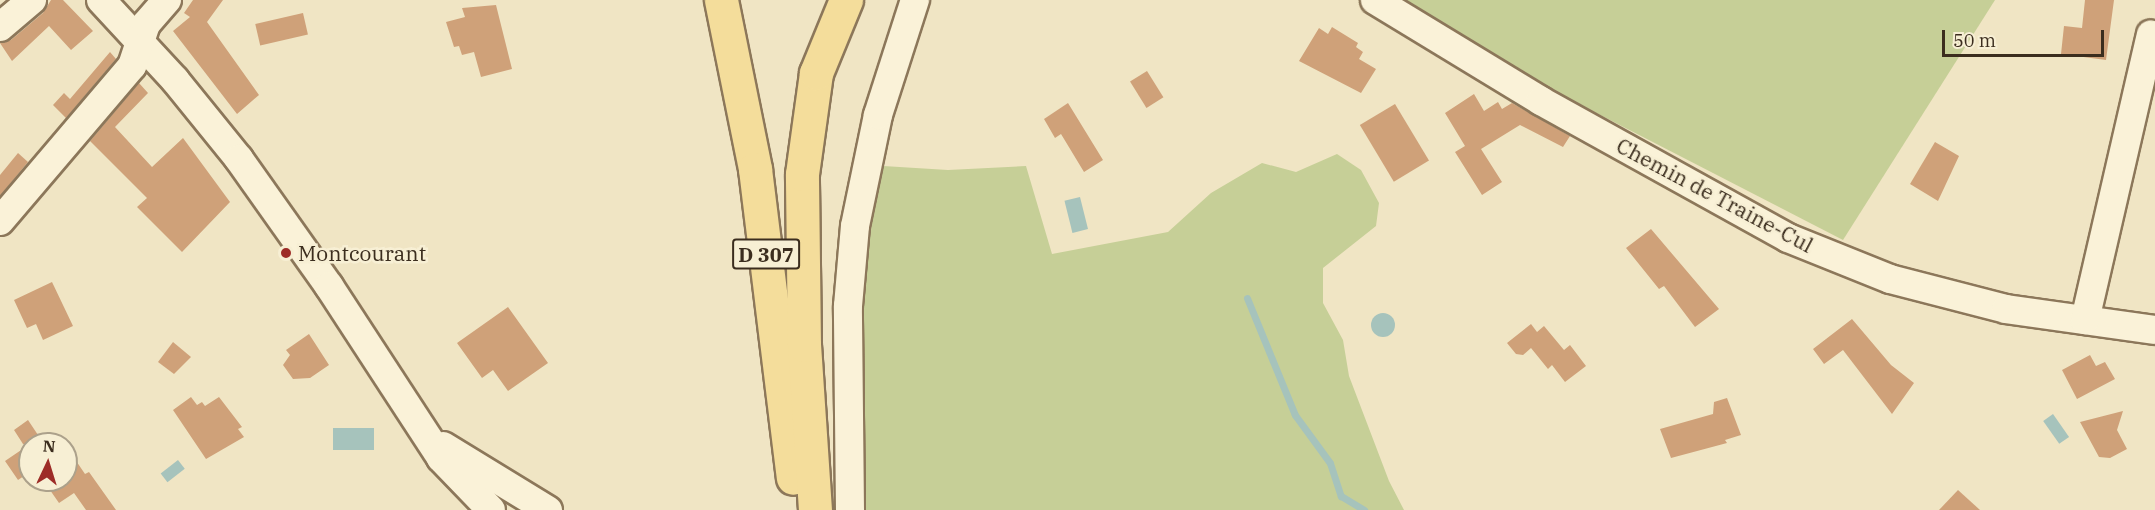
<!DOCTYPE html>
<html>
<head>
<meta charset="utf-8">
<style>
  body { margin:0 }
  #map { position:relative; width:2155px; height:510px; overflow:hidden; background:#f0e5c4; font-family:"IBM Plex Serif",serif }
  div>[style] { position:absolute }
  .green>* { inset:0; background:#c6cf97 }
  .water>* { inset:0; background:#a6c3bc; transform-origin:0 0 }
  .round { border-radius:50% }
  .stream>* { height:7px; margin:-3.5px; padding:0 3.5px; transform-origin:3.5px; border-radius:3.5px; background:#a6c3bc }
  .building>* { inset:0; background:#cfa179; transform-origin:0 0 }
  .roads { filter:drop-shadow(2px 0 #8c775a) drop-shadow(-2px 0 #8c775a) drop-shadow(0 2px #8c775a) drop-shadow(0 -2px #8c775a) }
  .minor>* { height:28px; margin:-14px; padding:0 14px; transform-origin:14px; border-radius:14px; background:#faf2d8 }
  .major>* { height:33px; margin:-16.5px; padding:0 16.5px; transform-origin:16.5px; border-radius:16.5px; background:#f4dd9b }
  .dots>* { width:16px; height:16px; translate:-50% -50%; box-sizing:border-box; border:3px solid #f7efd4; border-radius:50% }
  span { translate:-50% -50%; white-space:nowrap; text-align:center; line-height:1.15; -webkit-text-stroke:5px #f7efd4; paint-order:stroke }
  .shield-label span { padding:2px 4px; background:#f7efd4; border:2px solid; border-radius:4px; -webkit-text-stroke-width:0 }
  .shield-label { font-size:20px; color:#3b2d1e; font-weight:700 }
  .street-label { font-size:21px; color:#3b2d1e }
  .poi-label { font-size:21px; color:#3b2d1e }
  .left { translate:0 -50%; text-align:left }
  .north { position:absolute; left:18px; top:432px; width:60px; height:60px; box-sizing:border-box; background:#f7efd4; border:2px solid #aca18b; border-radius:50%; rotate:4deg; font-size:16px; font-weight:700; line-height:24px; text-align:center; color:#3b2d1e }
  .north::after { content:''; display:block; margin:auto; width:21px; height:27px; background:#9d2c27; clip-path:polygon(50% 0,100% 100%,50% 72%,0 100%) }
  .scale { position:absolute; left:1942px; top:30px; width:162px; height:27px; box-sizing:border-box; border:3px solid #3b2d1e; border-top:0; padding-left:8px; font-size:18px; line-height:21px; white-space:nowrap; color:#3b2d1e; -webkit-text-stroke:4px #f7efd4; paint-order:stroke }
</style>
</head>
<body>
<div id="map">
  <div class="green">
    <i style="clip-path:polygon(1377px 0,1995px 0,1843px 240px)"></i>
    <i style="clip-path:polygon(1337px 154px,1361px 170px,1379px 203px,1376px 226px,1323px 268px,1323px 303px,1343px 340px,1349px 376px,1389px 481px,1404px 510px,850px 510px,867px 165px,948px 170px,1026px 166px,1052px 254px,1168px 232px,1211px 193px,1262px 163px,1296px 172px)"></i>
  </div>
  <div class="water">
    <i style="left:1080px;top:197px;width:33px;height:16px;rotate:76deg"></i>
    <i class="round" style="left:1371px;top:313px;width:24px;height:24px"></i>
    <i style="left:2053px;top:414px;width:28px;height:12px;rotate:55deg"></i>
    <i style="left:333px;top:428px;width:41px;height:22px"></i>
    <i style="left:178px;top:460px;width:11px;height:22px;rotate:52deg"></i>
  </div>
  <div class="stream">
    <i style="left:1247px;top:298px;width:126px;rotate:67.7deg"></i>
    <i style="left:1295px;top:415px;width:59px;rotate:53.9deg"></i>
    <i style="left:1330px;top:463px;width:35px;rotate:72deg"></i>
    <i style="left:1341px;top:496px;width:27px;rotate:31deg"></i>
  </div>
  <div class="building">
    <i style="clip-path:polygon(51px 0,63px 0,93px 31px,71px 50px,49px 26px,12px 61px,0 43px,11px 40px,43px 13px)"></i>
    <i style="clip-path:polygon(193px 0,223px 0,207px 22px,259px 95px,237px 114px,173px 31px,190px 17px,184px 13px)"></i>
    <i style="clip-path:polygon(2085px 0,2114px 0,2106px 60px,2061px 54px,2064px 26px,2082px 28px)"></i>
    <i style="clip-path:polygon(496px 5px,512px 69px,481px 77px,474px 52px,462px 55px,459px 46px,454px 47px,446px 22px,465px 17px,462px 8px)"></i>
    <i style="left:303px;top:13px;width:22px;height:49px;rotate:77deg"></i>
    <i style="clip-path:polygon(1332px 27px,1358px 43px,1356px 47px,1363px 52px,1359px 59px,1376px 69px,1361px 93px,1299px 61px,1319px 28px,1328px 34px)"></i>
    <i style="clip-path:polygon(110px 52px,116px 59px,66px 118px,53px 105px,64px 93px,70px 99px)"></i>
    <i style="left:1147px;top:71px;width:31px;height:20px;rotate:58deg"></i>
    <i style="clip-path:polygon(139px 83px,148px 93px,115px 127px,152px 167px,183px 138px,230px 202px,182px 252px,137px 207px,147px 198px,90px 141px)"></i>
    <i style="clip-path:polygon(1474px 94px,1484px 111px,1498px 102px,1502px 109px,1512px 103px,1570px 136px,1563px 147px,1520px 125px,1481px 149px,1502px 182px,1482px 195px,1455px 152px,1465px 146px,1445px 113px)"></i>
    <i style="clip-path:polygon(1068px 103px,1103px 160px,1084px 172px,1061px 134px,1055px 138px,1044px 119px)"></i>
    <i style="left:1395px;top:104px;width:66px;height:41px;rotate:59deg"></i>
    <i style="clip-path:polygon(1935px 142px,1959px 156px,1938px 201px,1910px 184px)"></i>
    <i style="clip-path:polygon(18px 153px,28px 162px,0 196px,0 175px)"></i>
    <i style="clip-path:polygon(1651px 229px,1719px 309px,1695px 327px,1664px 286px,1659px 289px,1626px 248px)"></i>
    <i style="clip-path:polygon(52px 282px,73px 326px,43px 340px,36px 324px,27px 328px,14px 300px)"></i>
    <i style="clip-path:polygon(508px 307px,548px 363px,508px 391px,493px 370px,482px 378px,457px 343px)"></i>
    <i style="clip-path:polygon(1852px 319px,1891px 365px,1914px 383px,1892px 414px,1843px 350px,1824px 364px,1813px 349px)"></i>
    <i style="clip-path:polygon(1531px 324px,1537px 332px,1544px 326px,1564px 350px,1570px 345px,1586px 366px,1565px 382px,1552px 365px,1548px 369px,1531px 348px,1523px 355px,1516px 354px,1507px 343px)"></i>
    <i style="clip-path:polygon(309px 334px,329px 365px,310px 378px,293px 379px,283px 365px,290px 355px,286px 350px)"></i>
    <i style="clip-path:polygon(173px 342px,191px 357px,174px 374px,158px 362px)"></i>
    <i style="clip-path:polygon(2090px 355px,2096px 366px,2105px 362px,2115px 379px,2077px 399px,2062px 370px)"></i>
    <i style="clip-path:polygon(191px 397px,197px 405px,202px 402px,205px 406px,219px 397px,242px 427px,238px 429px,244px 437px,206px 459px,173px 410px)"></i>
    <i style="clip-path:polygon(1727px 398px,1741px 435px,1725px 440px,1727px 443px,1671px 458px,1660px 429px,1713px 414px,1714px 402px)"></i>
    <i style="clip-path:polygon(2123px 411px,2117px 430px,2127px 449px,2110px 458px,2099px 457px,2080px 422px)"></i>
    <i style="clip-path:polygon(28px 420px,44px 444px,30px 444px,30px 472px,18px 480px,5px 461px,30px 444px,23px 444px,14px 430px)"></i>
    <i style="clip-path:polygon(66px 446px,85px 474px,89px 472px,116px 510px,86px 510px,74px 493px,59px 503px,43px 480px,66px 480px)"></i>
    <i style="clip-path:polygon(1958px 490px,1980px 510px,1939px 510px)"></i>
  </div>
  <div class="roads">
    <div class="minor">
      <i style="left:101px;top:0;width:109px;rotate:47.2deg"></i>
      <i style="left:175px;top:80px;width:102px;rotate:51deg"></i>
      <i style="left:239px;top:159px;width:156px;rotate:54.7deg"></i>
      <i style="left:329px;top:286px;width:205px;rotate:56.9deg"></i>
      <i style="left:441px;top:458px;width:72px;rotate:46.1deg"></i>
      <i style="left:1375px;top:0;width:194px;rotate:31.3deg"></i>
      <i style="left:1541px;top:101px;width:282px;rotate:29deg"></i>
      <i style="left:1788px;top:238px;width:110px;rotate:21.9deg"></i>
      <i style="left:1890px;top:279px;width:120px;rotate:14.5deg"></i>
      <i style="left:2006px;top:309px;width:150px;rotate:8deg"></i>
      <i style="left:0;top:27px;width:42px;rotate:-40.2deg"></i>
      <i style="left:0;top:221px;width:204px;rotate:-49.6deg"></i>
      <i style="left:132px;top:66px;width:44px;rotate:-71.6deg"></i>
      <i style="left:146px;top:24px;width:32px;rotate:-49deg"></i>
      <i style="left:2085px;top:320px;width:293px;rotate:-77deg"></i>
      <i style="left:443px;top:446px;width:123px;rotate:31.4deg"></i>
      <i style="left:850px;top:510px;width:204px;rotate:-90.6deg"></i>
      <i style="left:848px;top:306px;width:80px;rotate:-85deg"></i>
      <i style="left:855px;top:226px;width:113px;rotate:-78.3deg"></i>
      <i style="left:878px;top:115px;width:121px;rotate:-72.2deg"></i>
    </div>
    <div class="major">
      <i style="left:721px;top:0;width:172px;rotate:78.6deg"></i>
      <i style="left:755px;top:169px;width:311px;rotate:83deg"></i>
      <i style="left:815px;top:510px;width:165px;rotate:-93.8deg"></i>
      <i style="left:804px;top:345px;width:171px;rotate:-90.7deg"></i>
      <i style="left:802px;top:174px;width:102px;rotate:-82.1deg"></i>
      <i style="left:816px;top:73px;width:79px;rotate:-67.7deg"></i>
    </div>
  </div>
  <div class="dots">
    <i style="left:286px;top:253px;background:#9d2c27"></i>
  </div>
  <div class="shield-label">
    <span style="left:766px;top:254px">D 307</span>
  </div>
  <div class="street-label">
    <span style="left:1715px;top:195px;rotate:28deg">Chemin de Traine-Cul</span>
  </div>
  <div class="poi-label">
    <span class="left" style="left:298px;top:253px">Montcourant</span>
  </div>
  <div class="north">N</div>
  <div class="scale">50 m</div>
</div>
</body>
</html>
